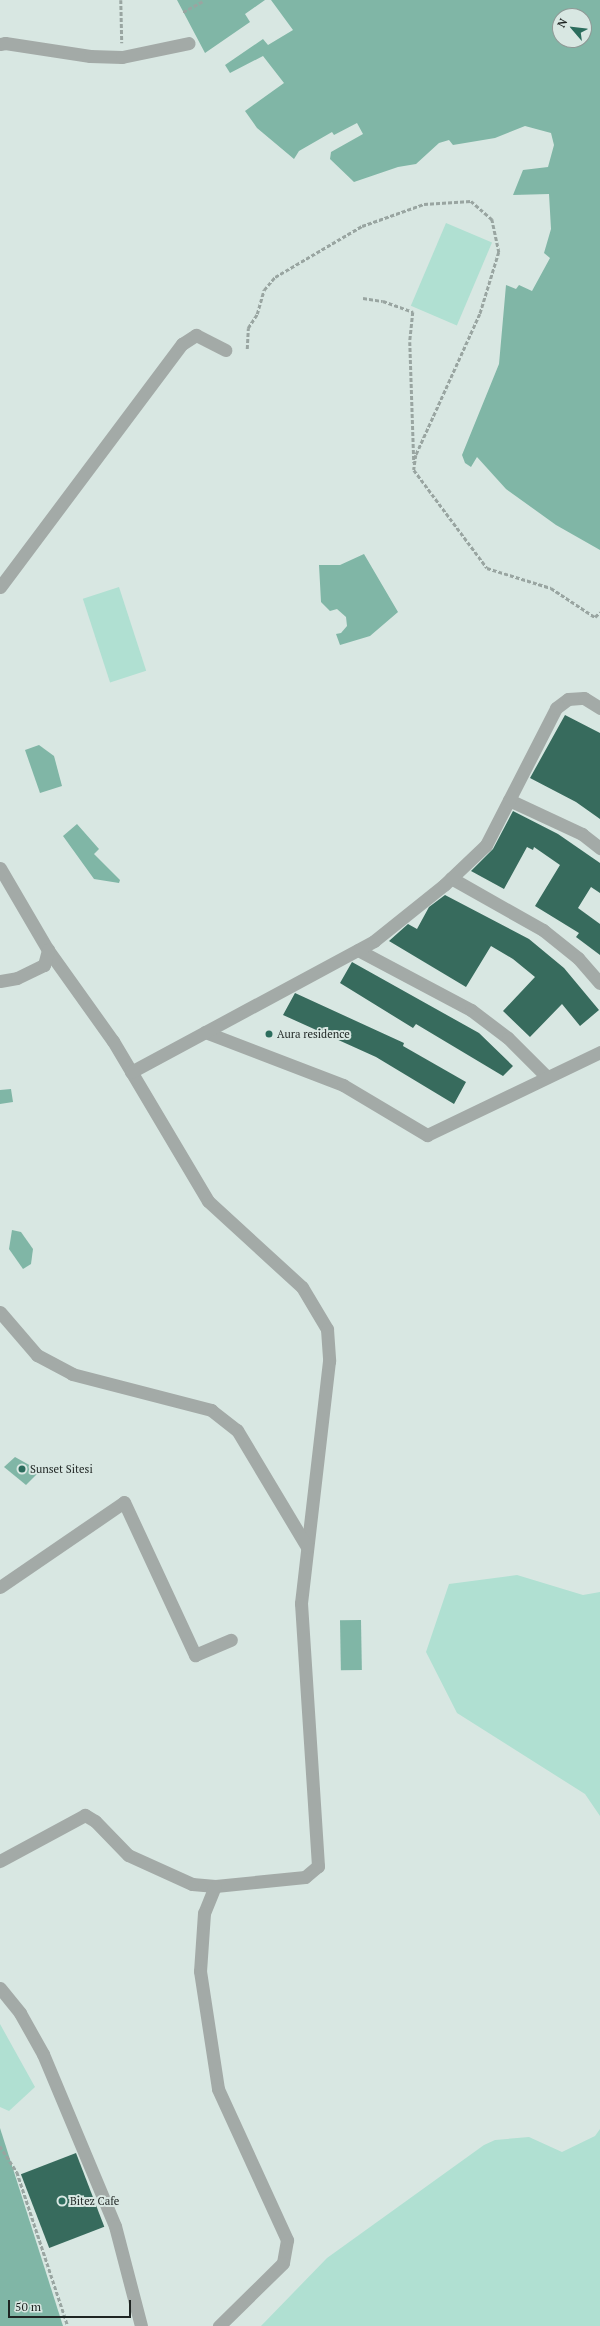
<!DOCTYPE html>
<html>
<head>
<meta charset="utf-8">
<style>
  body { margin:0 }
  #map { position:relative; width:600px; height:2326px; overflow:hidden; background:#d8e7e2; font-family:"PT Serif",serif }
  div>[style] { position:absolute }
  .green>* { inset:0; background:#b0e0d2; transform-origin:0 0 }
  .water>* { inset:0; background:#80b6a6; transform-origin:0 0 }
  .building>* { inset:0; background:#376b5d; transform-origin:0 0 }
  .path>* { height:2.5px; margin-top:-1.25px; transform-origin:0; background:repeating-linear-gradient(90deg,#99a5a1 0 4px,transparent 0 6px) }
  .street>* { height:13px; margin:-6.5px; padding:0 6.5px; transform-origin:6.5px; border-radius:6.5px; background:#a3aaa7 }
  .dots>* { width:11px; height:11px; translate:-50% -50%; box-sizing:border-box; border:2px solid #d8e7e2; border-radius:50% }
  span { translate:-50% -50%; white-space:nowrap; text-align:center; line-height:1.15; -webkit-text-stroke:4px #d8e7e2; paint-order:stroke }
  .poi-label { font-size:11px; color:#1f2523 }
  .left { translate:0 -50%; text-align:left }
  .north { position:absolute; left:552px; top:8px; width:40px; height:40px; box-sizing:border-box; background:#d8e7e2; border:1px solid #8e9996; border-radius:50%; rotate:298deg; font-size:11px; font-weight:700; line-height:16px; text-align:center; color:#1f2523 }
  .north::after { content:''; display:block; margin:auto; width:14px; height:18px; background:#2c6d5d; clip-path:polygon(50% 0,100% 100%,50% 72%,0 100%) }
  .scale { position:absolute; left:8px; top:2300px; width:123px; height:18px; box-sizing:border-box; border:2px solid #1f2523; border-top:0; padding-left:5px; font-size:12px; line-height:14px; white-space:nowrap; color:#1f2523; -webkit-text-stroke:3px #d8e7e2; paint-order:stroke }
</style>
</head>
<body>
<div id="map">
  <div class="green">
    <i style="left:446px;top:223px;width:50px;height:90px;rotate:23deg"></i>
    <i style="left:119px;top:587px;width:88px;height:38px;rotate:72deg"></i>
    <i style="clip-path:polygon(517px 1575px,583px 1595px,600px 1592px,600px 1816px,585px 1794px,457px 1713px,426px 1652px,449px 1584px)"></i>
    <i style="clip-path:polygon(0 2024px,35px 2087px,9px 2111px,0 2107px)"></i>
    <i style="clip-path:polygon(600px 2129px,600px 2326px,261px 2326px,327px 2258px,484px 2145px,495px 2140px,529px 2137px,562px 2152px,595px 2136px)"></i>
  </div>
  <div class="water">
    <i style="clip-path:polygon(177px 0,265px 0,245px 14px,250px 22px,205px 53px)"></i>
    <i style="clip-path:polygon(evenodd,271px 0,600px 0,600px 550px,556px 525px,506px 489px,477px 457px,471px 467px,465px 463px,462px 455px,499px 364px,506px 285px,516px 289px,519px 285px,532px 291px,550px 258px,544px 253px,551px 229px,549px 194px,513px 195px,523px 170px,548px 167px,554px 145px,551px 133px,525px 126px,495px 138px,453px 145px,449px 140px,439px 143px,416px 164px,398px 167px,354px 182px,330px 159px,331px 152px,363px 134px,357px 123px,334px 135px,332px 132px,299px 151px,294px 159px,257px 128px,245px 111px,284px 83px,263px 56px,230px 73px,225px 65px,263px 39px,268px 45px,293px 30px,271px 0,560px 16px,584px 16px,584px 40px,560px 40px,560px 16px)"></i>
    <i style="clip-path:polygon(364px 554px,398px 612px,370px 636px,340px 645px,336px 634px,341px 633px,347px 626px,346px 617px,337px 609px,330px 611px,321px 602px,319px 565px,340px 565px)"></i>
    <i style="clip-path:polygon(39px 745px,54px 756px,62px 786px,40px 793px,25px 750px)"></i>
    <i style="clip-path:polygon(77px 824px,99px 849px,94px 854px,120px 880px,119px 883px,94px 879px,63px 836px)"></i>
    <i style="clip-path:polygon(11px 1089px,13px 1102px,0 1104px,0 1090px)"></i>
    <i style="clip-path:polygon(12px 1230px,21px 1232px,33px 1249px,31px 1264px,23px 1269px,9px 1249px)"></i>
    <i style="clip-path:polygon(15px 1457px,40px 1471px,26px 1485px,4px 1467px)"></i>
    <i style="left:361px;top:1620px;width:50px;height:21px;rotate:89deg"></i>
    <i style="clip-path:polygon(0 2128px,63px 2326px,0 2326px)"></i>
  </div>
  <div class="building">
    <i style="clip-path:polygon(565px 715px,600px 733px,600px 819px,576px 802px,530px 778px)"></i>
    <i style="clip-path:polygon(513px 811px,558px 834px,600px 863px,600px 893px,591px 887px,578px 908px,600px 924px,600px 955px,576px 937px,579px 933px,535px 906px,560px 865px,534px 847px,533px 850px,527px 847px,504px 889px,471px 871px,493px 849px)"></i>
    <i style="clip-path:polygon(445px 895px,529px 939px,564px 968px,599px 1010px,580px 1026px,562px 1004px,530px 1037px,503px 1011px,535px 977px,513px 959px,491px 946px,466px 987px,389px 941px,408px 924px,417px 929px,429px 907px)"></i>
    <i style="clip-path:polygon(352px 962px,479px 1033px,513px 1066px,503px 1076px,416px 1024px,413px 1028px,340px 983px)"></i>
    <i style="clip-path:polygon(295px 993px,404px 1043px,403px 1046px,466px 1082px,454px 1104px,376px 1057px,283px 1015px)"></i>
    <i style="left:76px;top:2153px;width:79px;height:59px;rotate:69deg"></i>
  </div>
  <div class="path">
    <i style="left:121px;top:0;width:43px;rotate:88.7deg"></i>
    <i style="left:183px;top:12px;width:23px;rotate:-29deg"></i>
    <i style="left:363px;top:298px;width:20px;rotate:9deg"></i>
    <i style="left:383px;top:301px;width:32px;rotate:20deg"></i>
    <i style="left:413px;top:312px;width:30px;rotate:96deg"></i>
    <i style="left:410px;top:342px;width:121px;rotate:88.1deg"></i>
    <i style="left:247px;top:349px;width:21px;rotate:-87deg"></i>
    <i style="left:248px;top:328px;width:17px;rotate:-57deg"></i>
    <i style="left:257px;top:314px;width:25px;rotate:-74deg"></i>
    <i style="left:264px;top:290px;width:17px;rotate:-50deg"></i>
    <i style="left:275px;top:277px;width:101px;rotate:-30.4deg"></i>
    <i style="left:362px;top:226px;width:66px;rotate:-19.5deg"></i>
    <i style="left:424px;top:204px;width:47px;rotate:-3.7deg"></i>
    <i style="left:471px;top:201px;width:28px;rotate:41deg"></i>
    <i style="left:492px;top:219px;width:34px;rotate:78deg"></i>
    <i style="left:499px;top:252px;width:65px;rotate:107deg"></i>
    <i style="left:480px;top:314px;width:155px;rotate:114.4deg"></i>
    <i style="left:416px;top:455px;width:15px;rotate:98deg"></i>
    <i style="left:414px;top:470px;width:122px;rotate:53.3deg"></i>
    <i style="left:487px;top:568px;width:67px;rotate:17.4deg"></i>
    <i style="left:551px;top:588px;width:53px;rotate:33.4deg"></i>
    <i style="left:595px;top:617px;width:7px;rotate:-45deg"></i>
    <i style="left:0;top:2146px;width:31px;rotate:57deg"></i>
    <i style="left:17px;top:2172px;width:162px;rotate:71.7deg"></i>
  </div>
  <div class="street">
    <i style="left:0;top:44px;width:5px;rotate:-11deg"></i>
    <i style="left:5px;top:43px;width:86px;rotate:8.7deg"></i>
    <i style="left:90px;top:56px;width:32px;rotate:2deg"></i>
    <i style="left:122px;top:57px;width:68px;rotate:-11.8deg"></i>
    <i style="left:0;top:587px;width:304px;rotate:-53.2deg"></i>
    <i style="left:182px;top:344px;width:17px;rotate:-33deg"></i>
    <i style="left:196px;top:335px;width:33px;rotate:27deg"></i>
    <i style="left:509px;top:800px;width:81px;rotate:25deg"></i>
    <i style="left:582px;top:834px;width:23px;rotate:38deg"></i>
    <i style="left:0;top:868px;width:95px;rotate:59.7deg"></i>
    <i style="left:48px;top:950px;width:112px;rotate:54.5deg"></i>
    <i style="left:113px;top:1041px;width:186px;rotate:59.3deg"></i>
    <i style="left:208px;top:1201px;width:127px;rotate:42.5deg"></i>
    <i style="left:302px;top:1287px;width:49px;rotate:59.2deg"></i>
    <i style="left:327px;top:1329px;width:32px;rotate:86deg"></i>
    <i style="left:329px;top:1361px;width:244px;rotate:96.6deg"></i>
    <i style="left:301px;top:1603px;width:264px;rotate:86.3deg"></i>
    <i style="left:318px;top:1866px;width:17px;rotate:140deg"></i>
    <i style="left:305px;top:1877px;width:90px;rotate:174.3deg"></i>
    <i style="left:215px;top:1886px;width:23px;rotate:-175deg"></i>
    <i style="left:192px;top:1884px;width:70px;rotate:-155.6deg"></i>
    <i style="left:128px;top:1855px;width:47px;rotate:-134.1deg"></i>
    <i style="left:95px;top:1821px;width:12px;rotate:-149deg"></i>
    <i style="left:85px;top:1815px;width:97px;rotate:151.6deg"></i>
    <i style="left:451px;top:878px;width:106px;rotate:29.5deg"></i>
    <i style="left:543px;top:930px;width:45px;rotate:38.7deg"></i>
    <i style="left:578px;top:958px;width:33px;rotate:49deg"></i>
    <i style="left:358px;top:950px;width:128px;rotate:28deg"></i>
    <i style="left:471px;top:1010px;width:46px;rotate:37.1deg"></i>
    <i style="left:508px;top:1038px;width:55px;rotate:45deg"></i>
    <i style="left:0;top:981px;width:17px;rotate:-10deg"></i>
    <i style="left:17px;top:978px;width:30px;rotate:-26deg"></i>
    <i style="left:44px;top:965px;width:16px;rotate:-75deg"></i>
    <i style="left:205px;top:1032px;width:148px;rotate:21deg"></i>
    <i style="left:343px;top:1085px;width:98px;rotate:30.8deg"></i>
    <i style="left:427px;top:1135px;width:192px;rotate:-25.6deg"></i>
    <i style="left:131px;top:1072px;width:276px;rotate:-28.3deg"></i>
    <i style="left:374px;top:941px;width:90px;rotate:-38.7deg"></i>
    <i style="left:444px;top:885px;width:58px;rotate:-43.6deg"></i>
    <i style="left:486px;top:845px;width:154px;rotate:-62.9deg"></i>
    <i style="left:556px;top:708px;width:15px;rotate:-37deg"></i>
    <i style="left:568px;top:699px;width:16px;rotate:-4deg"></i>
    <i style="left:584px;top:698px;width:19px;rotate:32deg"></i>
    <i style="left:0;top:1312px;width:57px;rotate:49.3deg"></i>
    <i style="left:37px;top:1355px;width:40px;rotate:28deg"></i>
    <i style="left:72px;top:1374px;width:144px;rotate:14.5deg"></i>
    <i style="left:211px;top:1410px;width:33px;rotate:38deg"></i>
    <i style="left:237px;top:1430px;width:136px;rotate:59.1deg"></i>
    <i style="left:0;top:1587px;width:150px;rotate:-34.4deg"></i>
    <i style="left:124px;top:1502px;width:169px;rotate:65.1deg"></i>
    <i style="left:195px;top:1655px;width:39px;rotate:-23deg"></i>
    <i style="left:215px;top:1886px;width:29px;rotate:112deg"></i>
    <i style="left:204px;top:1913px;width:58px;rotate:93.9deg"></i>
    <i style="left:200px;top:1971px;width:119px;rotate:81.3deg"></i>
    <i style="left:218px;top:2089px;width:166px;rotate:65.4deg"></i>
    <i style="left:287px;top:2240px;width:23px;rotate:100deg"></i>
    <i style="left:283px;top:2263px;width:90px;rotate:135.5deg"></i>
    <i style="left:0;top:1988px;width:32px;rotate:51deg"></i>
    <i style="left:20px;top:2013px;width:47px;rotate:60.7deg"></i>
    <i style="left:43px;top:2054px;width:186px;rotate:67.3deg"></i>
    <i style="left:115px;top:2226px;width:103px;rotate:75.4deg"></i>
  </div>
  <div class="dots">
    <i style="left:269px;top:1034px;background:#2c6d5d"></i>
    <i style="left:22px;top:1469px;background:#2c6d5d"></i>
    <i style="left:62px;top:2201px;background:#2c6d5d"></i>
  </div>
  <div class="poi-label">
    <span class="left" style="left:277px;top:1034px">Aura residence</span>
    <span class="left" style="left:30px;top:1469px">Sunset Sitesi</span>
    <span class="left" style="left:70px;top:2201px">Bitez Cafe</span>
  </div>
  <div class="north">N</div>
  <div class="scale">50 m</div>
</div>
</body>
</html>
